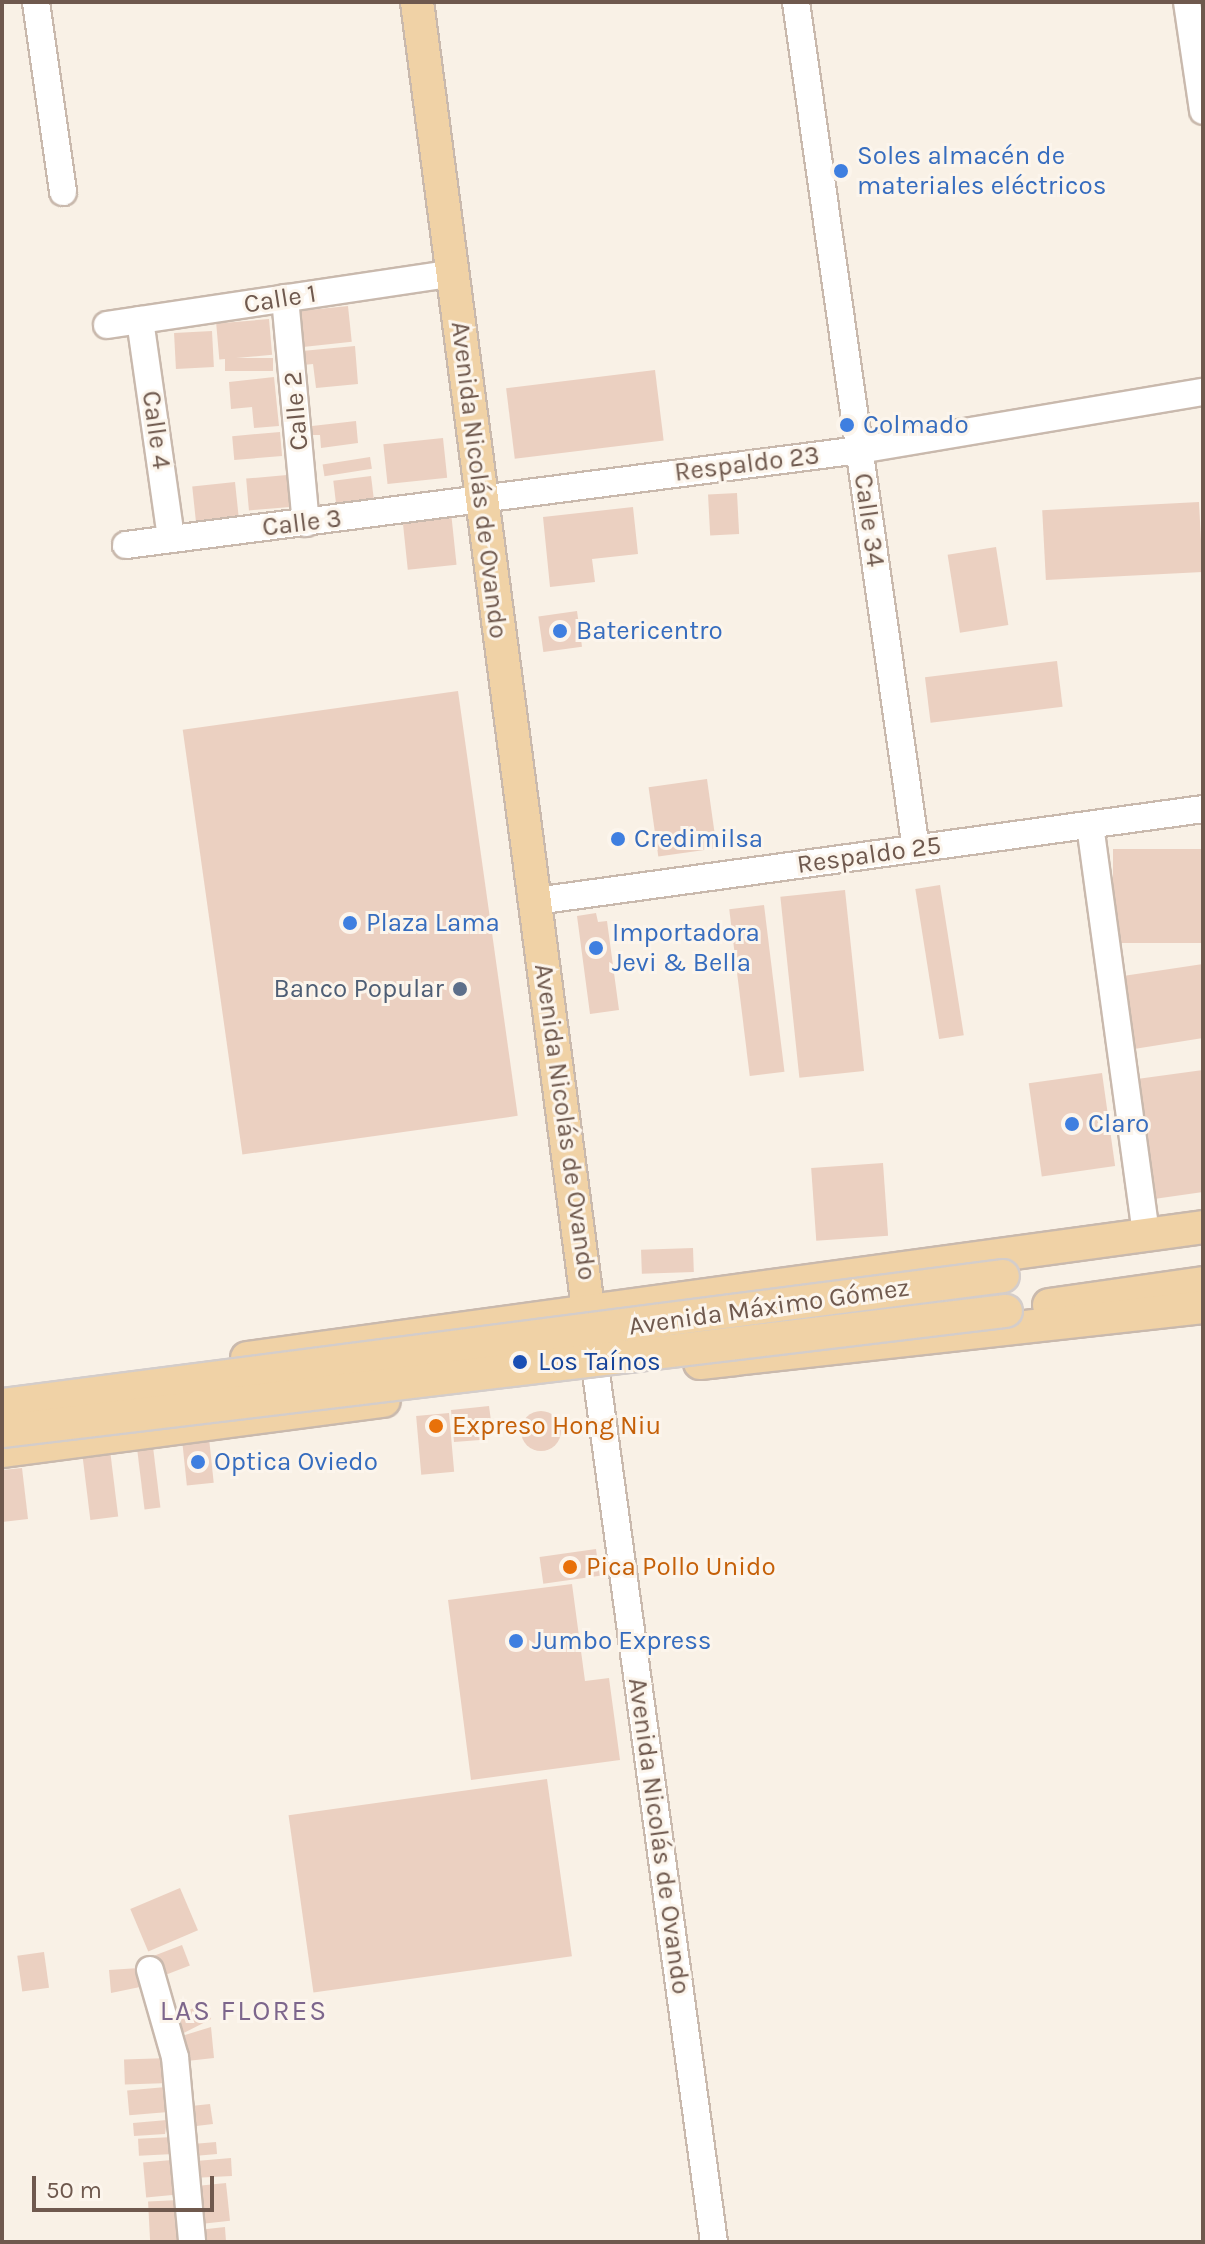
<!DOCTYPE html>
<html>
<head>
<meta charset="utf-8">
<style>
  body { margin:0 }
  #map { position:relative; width:1205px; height:2244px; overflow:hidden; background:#f9f1e6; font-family:Karla,sans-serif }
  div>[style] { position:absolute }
  .building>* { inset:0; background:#ebd0c1; transform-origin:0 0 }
  .round { border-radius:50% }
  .roads { filter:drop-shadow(2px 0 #c9b9ad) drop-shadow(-2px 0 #c9b9ad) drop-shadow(0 2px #c9b9ad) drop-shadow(0 -2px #c9b9ad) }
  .minor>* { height:26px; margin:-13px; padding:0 13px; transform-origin:13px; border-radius:13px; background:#fff }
  .major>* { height:32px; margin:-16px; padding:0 16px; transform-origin:16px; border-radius:16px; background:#f0d2a6 }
  .bridges { filter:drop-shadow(2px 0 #d4cdca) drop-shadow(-2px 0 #d4cdca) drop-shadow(0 2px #d4cdca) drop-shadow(0 -2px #d4cdca) }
  .major-bridge>* { height:32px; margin:-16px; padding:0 16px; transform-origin:16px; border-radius:16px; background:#f0d2a6 }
  .dots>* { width:22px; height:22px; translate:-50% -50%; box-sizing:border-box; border:4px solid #fcf5ec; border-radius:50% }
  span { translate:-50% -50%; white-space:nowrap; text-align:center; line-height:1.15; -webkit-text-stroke:6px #fcf5ec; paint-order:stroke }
  .shop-label { font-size:26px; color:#366cbe }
  .left { translate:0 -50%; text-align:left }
  .street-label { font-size:26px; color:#6f594e }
  .service-label { font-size:26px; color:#4e5e75 }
  .right { translate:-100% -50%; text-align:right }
  .transit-label { font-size:26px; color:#164399 }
  .food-label { font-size:26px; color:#c56008 }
  .neighbourhood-label { font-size:28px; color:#7d668c; letter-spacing:2px }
  .frame { position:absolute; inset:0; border:4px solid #6f594e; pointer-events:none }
  .scale { position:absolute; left:32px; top:2176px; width:182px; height:36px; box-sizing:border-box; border:4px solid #6f594e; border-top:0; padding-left:10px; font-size:24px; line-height:28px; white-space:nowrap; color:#6f594e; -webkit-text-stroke:6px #fcf5ec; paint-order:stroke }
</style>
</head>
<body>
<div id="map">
  <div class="building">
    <i style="left:348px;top:306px;width:36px;height:49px;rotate:84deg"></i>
    <i style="left:269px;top:319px;width:36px;height:53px;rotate:85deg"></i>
    <i style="left:212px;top:331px;width:36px;height:38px;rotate:87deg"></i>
    <i style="clip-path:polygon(355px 346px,358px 384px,316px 388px,313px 364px,303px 365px,302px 351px)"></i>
    <i style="left:273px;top:358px;width:13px;height:48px;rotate:90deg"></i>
    <i style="left:655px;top:370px;width:71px;height:150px;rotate:83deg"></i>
    <i style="clip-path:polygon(274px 377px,279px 426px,254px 428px,252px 407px,231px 409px,229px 382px)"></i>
    <i style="clip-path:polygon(356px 421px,358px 443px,321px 448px,320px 435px,313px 435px,312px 426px)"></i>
    <i style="left:280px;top:432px;width:24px;height:48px;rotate:85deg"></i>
    <i style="left:443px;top:438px;width:40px;height:60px;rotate:84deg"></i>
    <i style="left:370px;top:457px;width:12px;height:48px;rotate:81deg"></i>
    <i style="left:287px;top:475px;width:32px;height:41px;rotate:85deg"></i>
    <i style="left:371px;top:476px;width:26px;height:38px;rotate:83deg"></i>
    <i style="left:235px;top:482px;width:39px;height:43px;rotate:84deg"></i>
    <i style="left:737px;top:493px;width:41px;height:29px;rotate:87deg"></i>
    <i style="left:1199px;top:502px;width:70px;height:157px;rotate:87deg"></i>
    <i style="clip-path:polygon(633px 507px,638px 554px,592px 559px,595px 582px,550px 587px,543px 517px)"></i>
    <i style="left:451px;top:512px;width:53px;height:49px;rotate:84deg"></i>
    <i style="left:996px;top:547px;width:79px;height:49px;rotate:81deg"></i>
    <i style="left:577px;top:611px;width:36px;height:39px;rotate:82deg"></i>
    <i style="left:1057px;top:661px;width:46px;height:133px;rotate:83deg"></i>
    <i style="left:458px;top:691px;width:429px;height:278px;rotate:82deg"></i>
    <i style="left:707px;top:779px;width:70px;height:59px;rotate:82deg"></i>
    <i style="left:1203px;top:849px;width:94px;height:90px;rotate:90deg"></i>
    <i style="left:940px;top:885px;width:152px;height:25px;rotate:81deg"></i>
    <i style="left:845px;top:890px;width:182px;height:65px;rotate:84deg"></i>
    <i style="left:764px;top:905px;width:168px;height:35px;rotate:83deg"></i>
    <i style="clip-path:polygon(596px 913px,598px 922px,607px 921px,619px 1010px,590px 1014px,577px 916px)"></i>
    <i style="clip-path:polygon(1203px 964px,1203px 1038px,1134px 1049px,1123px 976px)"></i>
    <i style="clip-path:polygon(1203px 1070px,1203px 1192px,1154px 1199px,1137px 1079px)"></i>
    <i style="left:1102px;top:1073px;width:94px;height:74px;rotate:82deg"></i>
    <i style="left:883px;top:1163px;width:73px;height:72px;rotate:86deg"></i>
    <i style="left:693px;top:1248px;width:24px;height:52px;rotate:88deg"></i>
    <i style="clip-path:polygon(489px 1406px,491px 1421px,479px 1422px,480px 1440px,454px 1442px,451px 1410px)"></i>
    <i class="round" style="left:521px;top:1411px;width:40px;height:40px"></i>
    <i style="left:449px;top:1413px;width:59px;height:33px;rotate:85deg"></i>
    <i style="left:209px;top:1438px;width:45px;height:27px;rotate:84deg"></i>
    <i style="left:153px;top:1447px;width:61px;height:16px;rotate:83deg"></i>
    <i style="left:110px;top:1450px;width:67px;height:28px;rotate:83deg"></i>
    <i style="clip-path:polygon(22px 1468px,28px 1519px,2px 1522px,2px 1470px)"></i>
    <i style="left:596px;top:1549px;width:27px;height:57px;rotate:82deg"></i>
    <i style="clip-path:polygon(572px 1584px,585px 1681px,609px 1678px,620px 1760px,471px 1780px,448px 1600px)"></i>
    <i style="left:547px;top:1779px;width:179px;height:261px;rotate:82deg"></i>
    <i style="left:180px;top:1888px;width:46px;height:54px;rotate:67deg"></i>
    <i style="left:182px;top:1945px;width:22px;height:32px;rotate:69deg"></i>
    <i style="left:44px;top:1952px;width:36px;height:27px;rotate:82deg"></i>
    <i style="clip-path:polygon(139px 1968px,140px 1987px,111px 1993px,109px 1970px)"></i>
    <i style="left:203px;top:2003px;width:18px;height:34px;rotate:63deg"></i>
    <i style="clip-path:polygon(211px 2027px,214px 2058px,187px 2061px,185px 2035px)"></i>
    <i style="left:169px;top:2058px;width:25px;height:45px;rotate:88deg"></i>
    <i style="left:166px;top:2087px;width:25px;height:39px;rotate:85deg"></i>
    <i style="clip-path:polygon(210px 2104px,213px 2124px,188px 2127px,191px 2106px)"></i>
    <i style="clip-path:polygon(167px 2120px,165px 2134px,134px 2136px,133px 2123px)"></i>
    <i style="left:173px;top:2137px;width:17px;height:35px;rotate:87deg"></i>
    <i style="left:216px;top:2142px;width:12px;height:23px;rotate:85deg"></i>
    <i style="clip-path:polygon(231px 2158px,232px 2176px,192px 2178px,196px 2161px)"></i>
    <i style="left:172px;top:2160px;width:35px;height:29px;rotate:85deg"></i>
    <i style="left:226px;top:2183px;width:38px;height:32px;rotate:84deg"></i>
    <i style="left:179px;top:2200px;width:41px;height:31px;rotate:87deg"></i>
    <i style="clip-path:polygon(225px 2227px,226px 2242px,200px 2242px,198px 2230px)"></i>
  </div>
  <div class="roads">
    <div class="minor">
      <i style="left:36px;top:2px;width:192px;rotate:81.9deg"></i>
      <i style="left:796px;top:2px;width:855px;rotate:81.94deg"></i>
      <i style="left:1187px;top:2px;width:110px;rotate:81.6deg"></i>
      <i style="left:285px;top:298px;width:226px;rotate:84.7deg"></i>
      <i style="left:140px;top:320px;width:221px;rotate:81.9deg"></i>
      <i style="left:107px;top:325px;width:350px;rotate:-8.5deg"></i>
      <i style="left:126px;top:545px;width:739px;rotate:-7.38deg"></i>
      <i style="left:859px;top:450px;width:349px;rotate:-9.6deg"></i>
      <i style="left:1090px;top:825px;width:414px;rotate:82.2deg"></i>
      <i style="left:536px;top:901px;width:673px;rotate:-7.85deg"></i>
      <i style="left:596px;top:1373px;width:877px;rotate:82.27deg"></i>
      <i style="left:150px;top:1970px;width:91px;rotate:74deg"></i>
      <i style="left:175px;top:2057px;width:186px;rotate:84.7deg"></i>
    </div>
    <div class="major">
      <i style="left:417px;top:2px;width:1364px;rotate:82.54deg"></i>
      <i style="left:1049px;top:1305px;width:156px;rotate:-8.1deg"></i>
      <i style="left:247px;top:1358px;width:965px;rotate:-7.8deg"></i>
      <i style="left:700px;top:1363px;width:506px;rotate:-6.35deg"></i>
      <i style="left:2px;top:1451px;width:385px;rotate:-7.5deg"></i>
    </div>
  </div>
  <div class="bridges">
    <div class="major-bridge">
      <i style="left:2px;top:1405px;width:1009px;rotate:-7.34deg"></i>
      <i style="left:2px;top:1431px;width:1011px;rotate:-6.82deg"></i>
    </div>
  </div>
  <div class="dots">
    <i style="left:841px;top:171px;background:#3f7fe0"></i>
    <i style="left:847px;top:425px;background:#3f7fe0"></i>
    <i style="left:560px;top:631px;background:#3f7fe0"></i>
    <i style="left:618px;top:839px;background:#3f7fe0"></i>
    <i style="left:350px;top:923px;background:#3f7fe0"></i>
    <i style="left:596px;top:948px;background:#3f7fe0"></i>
    <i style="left:460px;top:989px;background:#5c6f8a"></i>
    <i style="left:1072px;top:1124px;background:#3f7fe0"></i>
    <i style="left:520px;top:1362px;background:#1a4fb4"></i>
    <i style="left:436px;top:1426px;background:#e8710a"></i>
    <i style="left:198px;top:1462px;background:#3f7fe0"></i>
    <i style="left:570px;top:1567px;background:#e8710a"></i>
    <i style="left:516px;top:1641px;background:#3f7fe0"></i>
  </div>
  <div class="shop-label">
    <span class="left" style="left:857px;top:171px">Soles almacén de<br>materiales eléctricos</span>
    <span class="left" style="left:863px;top:425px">Colmado</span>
    <span class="left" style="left:576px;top:631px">Batericentro</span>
    <span class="left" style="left:634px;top:839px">Credimilsa</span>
    <span class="left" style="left:366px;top:923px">Plaza Lama</span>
    <span class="left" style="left:612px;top:948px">Importadora<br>Jevi &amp; Bella</span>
    <span class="left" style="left:1088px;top:1124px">Claro</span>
    <span class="left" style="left:214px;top:1462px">Optica Oviedo</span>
    <span class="left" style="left:532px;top:1641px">Jumbo Express</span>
  </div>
  <div class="street-label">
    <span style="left:280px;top:299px;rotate:-9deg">Calle 1</span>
    <span style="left:296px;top:411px;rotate:-95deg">Calle 2</span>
    <span style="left:156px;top:430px;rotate:82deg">Calle 4</span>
    <span style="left:747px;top:464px;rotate:-7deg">Respaldo 23</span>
    <span style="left:479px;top:480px;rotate:83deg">Avenida Nicolás de Ovando</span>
    <span style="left:869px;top:520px;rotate:82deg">Calle 34</span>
    <span style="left:302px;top:523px;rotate:-7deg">Calle 3</span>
    <span style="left:869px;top:855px;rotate:-8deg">Respaldo 25</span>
    <span style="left:565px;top:1122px;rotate:82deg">Avenida Nicolás de Ovando</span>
    <span style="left:769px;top:1307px;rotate:-8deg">Avenida Máximo Gómez</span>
    <span style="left:659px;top:1836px;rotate:82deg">Avenida Nicolás de Ovando</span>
  </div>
  <div class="service-label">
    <span class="right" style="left:444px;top:989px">Banco Popular</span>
  </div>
  <div class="transit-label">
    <span class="left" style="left:538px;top:1362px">Los Taínos</span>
  </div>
  <div class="food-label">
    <span class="left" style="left:452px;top:1426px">Expreso Hong Niu</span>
    <span class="left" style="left:586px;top:1567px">Pica Pollo Unido</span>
  </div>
  <div class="neighbourhood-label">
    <span style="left:244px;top:2011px">LAS FLORES</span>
  </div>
  <div class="frame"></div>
  <div class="scale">50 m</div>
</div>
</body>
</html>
